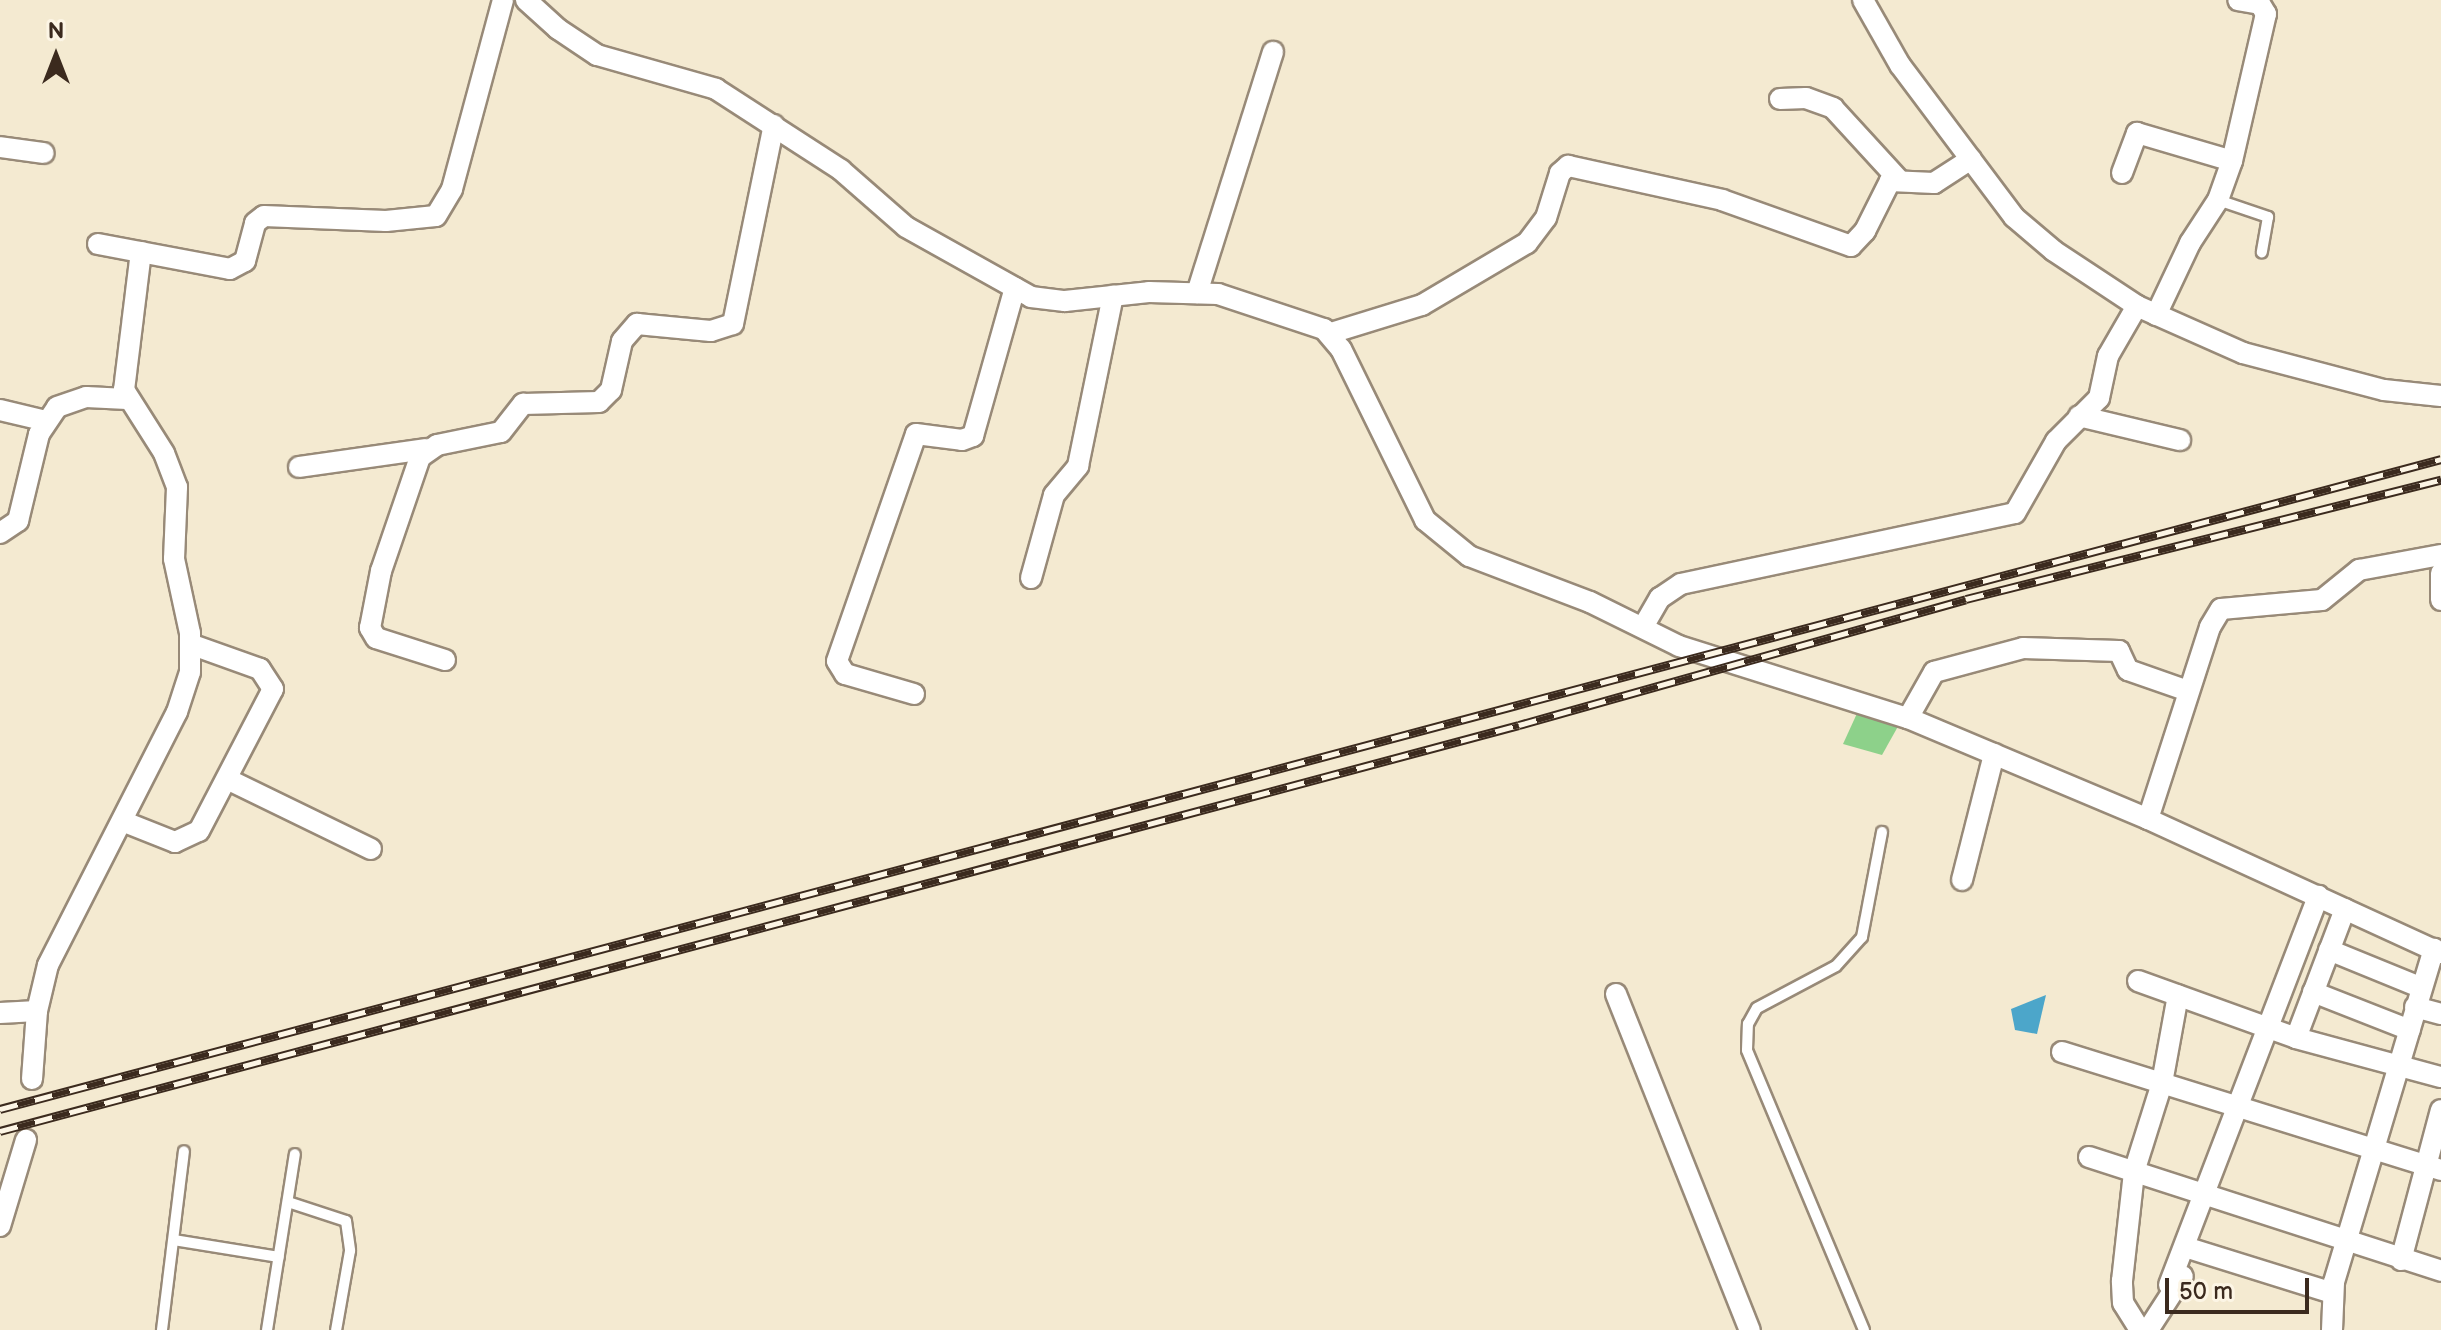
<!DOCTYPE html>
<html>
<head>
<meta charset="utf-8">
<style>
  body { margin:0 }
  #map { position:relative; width:2441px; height:1330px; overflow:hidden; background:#f4ead1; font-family:"Balsamiq Sans",sans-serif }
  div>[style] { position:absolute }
  .green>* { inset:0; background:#8dd18a }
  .water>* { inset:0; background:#4ca6ca }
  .roads { filter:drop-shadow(2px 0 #988a78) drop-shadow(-2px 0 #988a78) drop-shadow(0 2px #988a78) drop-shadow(0 -2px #988a78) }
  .lane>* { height:10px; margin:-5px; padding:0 5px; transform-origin:5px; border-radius:5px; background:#fff }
  .street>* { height:20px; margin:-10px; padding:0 10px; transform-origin:10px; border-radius:10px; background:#fff }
  .rail>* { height:9px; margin-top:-4.5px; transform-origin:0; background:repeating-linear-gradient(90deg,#fcf5e5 0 18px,#3b2a1e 0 36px); box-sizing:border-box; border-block:2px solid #3b2a1e }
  span { translate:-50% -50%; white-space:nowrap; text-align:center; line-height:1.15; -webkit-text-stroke:6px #fcf5e5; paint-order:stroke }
  .north { position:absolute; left:16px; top:16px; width:80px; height:80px; -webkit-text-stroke:6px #fcf5e5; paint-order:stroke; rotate:0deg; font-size:22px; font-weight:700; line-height:32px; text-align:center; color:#3b2a1e }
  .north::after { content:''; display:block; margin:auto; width:28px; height:36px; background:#3b2a1e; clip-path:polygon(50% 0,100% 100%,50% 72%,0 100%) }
  .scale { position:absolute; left:2165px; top:1278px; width:144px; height:36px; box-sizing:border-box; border:4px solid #3b2a1e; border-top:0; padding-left:10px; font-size:24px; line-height:28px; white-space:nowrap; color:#3b2a1e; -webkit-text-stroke:6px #fcf5e5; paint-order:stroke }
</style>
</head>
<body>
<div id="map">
  <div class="green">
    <i style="clip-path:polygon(1859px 709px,1901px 721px,1882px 755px,1843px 744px)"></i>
  </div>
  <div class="water">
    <i style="clip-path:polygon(2046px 995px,2037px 1034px,2015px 1030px,2011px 1009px)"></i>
  </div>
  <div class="roads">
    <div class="lane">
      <i style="left:2218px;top:200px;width:53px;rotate:18.8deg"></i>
      <i style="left:2268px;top:217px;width:36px;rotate:100deg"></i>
      <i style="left:288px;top:1202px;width:61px;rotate:18.1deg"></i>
      <i style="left:346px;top:1221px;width:30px;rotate:82deg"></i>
      <i style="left:350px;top:1251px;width:80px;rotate:100deg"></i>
      <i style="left:174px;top:1240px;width:106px;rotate:9.2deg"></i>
      <i style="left:162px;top:1330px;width:180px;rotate:-83deg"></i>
      <i style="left:267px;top:1330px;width:178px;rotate:-81deg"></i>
      <i style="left:1864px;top:1330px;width:303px;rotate:-112.7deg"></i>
      <i style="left:1747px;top:1050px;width:26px;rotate:-88deg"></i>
      <i style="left:1748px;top:1024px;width:18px;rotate:-61deg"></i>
      <i style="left:1757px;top:1008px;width:89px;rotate:-28deg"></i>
      <i style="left:1836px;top:966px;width:39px;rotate:-48deg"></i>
      <i style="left:1862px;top:937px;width:107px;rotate:-79.2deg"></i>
    </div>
    <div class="street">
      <i style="left:526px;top:0;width:43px;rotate:42.2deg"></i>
      <i style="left:558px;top:29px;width:47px;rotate:33.7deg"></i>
      <i style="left:597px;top:55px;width:124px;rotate:15.9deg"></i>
      <i style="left:716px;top:89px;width:149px;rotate:32.9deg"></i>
      <i style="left:841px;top:170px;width:86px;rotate:41.2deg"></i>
      <i style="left:906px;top:227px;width:143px;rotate:29.2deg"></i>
      <i style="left:1031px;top:297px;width:34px;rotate:7deg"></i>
      <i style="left:1065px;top:301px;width:84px;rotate:-6.1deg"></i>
      <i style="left:1149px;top:292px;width:69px;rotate:1.7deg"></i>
      <i style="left:1218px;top:294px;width:112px;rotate:18.3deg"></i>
      <i style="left:1324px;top:329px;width:26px;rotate:50deg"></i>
      <i style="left:1341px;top:349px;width:191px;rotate:63.8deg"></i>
      <i style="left:1425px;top:520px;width:57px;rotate:39.3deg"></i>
      <i style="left:1469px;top:556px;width:129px;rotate:20.8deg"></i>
      <i style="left:1590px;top:602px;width:99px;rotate:26.3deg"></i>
      <i style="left:1679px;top:646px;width:240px;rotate:17.5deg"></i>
      <i style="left:1908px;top:718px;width:260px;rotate:22.8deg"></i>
      <i style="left:2148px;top:819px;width:322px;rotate:24.6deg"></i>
      <i style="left:1863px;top:0;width:75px;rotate:60.4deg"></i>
      <i style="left:1900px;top:65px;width:190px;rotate:53.1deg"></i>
      <i style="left:2014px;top:217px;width:52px;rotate:40.4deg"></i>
      <i style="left:2054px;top:251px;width:100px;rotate:33.5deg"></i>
      <i style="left:2137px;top:306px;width:116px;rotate:23.9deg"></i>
      <i style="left:2243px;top:353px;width:146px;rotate:14.7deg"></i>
      <i style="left:2384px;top:390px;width:57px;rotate:6deg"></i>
      <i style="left:1780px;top:99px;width:26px;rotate:-2deg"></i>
      <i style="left:1806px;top:98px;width:29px;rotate:20deg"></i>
      <i style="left:1833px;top:108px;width:96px;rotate:47.5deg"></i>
      <i style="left:0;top:147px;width:44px;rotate:7.8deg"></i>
      <i style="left:2122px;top:173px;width:43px;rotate:-69.4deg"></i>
      <i style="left:2137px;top:133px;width:99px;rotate:16.4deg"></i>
      <i style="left:98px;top:244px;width:134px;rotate:10.7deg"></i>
      <i style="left:230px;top:269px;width:17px;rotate:-28deg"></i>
      <i style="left:245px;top:261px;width:39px;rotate:-75deg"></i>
      <i style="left:255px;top:223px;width:11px;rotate:-38deg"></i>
      <i style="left:264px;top:216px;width:122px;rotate:2.3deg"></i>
      <i style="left:386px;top:221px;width:50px;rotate:-5.7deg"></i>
      <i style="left:436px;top:216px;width:31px;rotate:-59deg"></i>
      <i style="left:452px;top:189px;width:196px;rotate:-74.9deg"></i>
      <i style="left:1197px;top:293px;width:253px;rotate:-72.5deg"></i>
      <i style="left:2156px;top:315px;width:80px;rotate:-64.7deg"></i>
      <i style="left:2190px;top:243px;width:51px;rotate:-56.9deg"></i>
      <i style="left:2218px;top:200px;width:41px;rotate:-70.3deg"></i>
      <i style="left:2232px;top:161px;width:151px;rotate:-77deg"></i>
      <i style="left:2266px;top:14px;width:12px;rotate:-121deg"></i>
      <i style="left:2260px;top:4px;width:22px;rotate:-170deg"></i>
      <i style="left:1331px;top:333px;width:95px;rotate:-17.1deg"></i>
      <i style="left:1422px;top:305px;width:122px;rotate:-30.6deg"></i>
      <i style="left:1527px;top:243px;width:31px;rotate:-53deg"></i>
      <i style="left:1546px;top:218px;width:47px;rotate:-72.7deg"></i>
      <i style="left:1560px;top:173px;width:11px;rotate:-41deg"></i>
      <i style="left:1568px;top:166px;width:158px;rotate:12.4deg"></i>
      <i style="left:1722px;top:200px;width:137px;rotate:19.6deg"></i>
      <i style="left:1851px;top:246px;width:21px;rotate:-47deg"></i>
      <i style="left:1865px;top:231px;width:56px;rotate:-63.4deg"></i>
      <i style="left:1890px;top:181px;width:44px;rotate:2.6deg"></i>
      <i style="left:1934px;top:183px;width:44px;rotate:-33deg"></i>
      <i style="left:0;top:410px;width:47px;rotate:13.4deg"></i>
      <i style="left:2079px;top:416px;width:104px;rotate:13.4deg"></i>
      <i style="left:299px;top:467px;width:128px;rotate:-8.1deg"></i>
      <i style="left:0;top:533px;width:22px;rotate:-34deg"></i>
      <i style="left:18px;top:521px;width:89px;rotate:-76.4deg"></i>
      <i style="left:39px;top:434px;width:32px;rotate:-56deg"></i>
      <i style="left:57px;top:407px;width:31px;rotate:-19deg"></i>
      <i style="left:86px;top:397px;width:41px;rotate:2.8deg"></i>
      <i style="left:2441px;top:573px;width:27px;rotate:90deg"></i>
      <i style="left:1031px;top:578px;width:86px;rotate:-74.5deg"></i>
      <i style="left:1054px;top:495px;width:38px;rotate:-50deg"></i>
      <i style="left:1078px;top:466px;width:174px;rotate:-78.4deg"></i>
      <i style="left:1643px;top:627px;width:34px;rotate:-60deg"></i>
      <i style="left:1660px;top:598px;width:25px;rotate:-34deg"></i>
      <i style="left:1681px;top:584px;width:341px;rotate:-12deg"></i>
      <i style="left:2015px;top:513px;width:83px;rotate:-60.3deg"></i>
      <i style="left:2056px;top:441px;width:61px;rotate:-45deg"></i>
      <i style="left:2099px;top:398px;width:43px;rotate:-77.9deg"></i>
      <i style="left:2108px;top:356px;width:58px;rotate:-59.9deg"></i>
      <i style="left:445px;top:660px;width:72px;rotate:-162.3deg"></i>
      <i style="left:376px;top:638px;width:12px;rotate:-121deg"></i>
      <i style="left:370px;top:628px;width:58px;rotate:-79.1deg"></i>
      <i style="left:381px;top:571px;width:120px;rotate:-71.1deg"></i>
      <i style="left:420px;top:457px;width:21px;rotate:-35deg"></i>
      <i style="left:437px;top:445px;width:65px;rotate:-11.5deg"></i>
      <i style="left:501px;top:432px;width:36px;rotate:-52deg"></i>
      <i style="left:523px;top:404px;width:76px;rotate:-1.5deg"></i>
      <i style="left:599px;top:402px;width:17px;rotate:-45deg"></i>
      <i style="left:611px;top:390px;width:50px;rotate:-77.3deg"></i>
      <i style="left:622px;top:341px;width:23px;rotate:-49deg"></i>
      <i style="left:637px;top:324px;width:74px;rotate:5.4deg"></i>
      <i style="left:711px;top:331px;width:23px;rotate:-18deg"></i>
      <i style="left:733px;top:324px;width:203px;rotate:-78.4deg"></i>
      <i style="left:914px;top:694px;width:72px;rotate:-163.8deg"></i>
      <i style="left:845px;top:674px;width:15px;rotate:-122deg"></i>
      <i style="left:837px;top:661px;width:240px;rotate:-70.8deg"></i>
      <i style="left:916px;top:434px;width:46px;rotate:7.4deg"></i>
      <i style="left:962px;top:440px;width:12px;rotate:-20deg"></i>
      <i style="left:973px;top:436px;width:154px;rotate:-74.2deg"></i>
      <i style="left:1908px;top:718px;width:53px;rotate:-60.5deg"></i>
      <i style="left:1934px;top:672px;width:92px;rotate:-15.1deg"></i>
      <i style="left:2023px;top:648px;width:96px;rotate:1.8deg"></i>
      <i style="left:2119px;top:651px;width:21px;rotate:65deg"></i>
      <i style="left:2128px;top:670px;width:64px;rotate:19.3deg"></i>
      <i style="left:227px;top:779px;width:160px;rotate:25.9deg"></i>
      <i style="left:2148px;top:819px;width:202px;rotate:-72.1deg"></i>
      <i style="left:2210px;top:627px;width:21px;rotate:-59deg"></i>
      <i style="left:2221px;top:609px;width:101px;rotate:-5.1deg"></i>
      <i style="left:2322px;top:600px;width:48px;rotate:-39deg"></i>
      <i style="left:2359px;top:570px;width:83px;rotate:-10.4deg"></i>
      <i style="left:122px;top:821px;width:57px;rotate:21.6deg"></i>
      <i style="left:175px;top:842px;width:26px;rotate:-25deg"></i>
      <i style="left:199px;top:831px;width:160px;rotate:-62.5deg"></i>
      <i style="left:273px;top:689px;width:24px;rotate:-123deg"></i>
      <i style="left:260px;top:669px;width:74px;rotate:-160.3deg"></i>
      <i style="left:1962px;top:880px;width:130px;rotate:-75.7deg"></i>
      <i style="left:2329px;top:950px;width:100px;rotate:22.2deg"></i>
      <i style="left:2138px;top:981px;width:168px;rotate:19.8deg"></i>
      <i style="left:2296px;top:1038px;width:150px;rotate:15.1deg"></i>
      <i style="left:2313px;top:992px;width:104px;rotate:21.4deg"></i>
      <i style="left:1616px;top:994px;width:362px;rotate:68.3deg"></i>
      <i style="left:2415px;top:1007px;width:27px;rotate:15deg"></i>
      <i style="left:0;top:1013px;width:37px;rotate:-3deg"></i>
      <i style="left:2296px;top:1038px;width:138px;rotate:-69.2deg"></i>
      <i style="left:2062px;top:1052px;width:397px;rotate:17.3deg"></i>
      <i style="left:32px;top:1079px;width:68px;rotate:-85.8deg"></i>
      <i style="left:37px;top:1011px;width:47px;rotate:-76.6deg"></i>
      <i style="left:48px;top:965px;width:284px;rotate:-63deg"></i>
      <i style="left:177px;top:712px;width:42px;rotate:-72deg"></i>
      <i style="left:190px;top:672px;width:39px;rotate:-90deg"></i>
      <i style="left:190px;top:633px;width:76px;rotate:-102.2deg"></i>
      <i style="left:174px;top:559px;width:72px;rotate:-87.6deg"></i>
      <i style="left:177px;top:487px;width:36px;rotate:-111deg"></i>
      <i style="left:164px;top:453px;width:75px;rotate:-122.4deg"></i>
      <i style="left:124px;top:390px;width:139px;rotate:-83deg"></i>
      <i style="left:2089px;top:1157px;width:370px;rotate:17.9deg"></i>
      <i style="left:0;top:1226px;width:90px;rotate:-73.2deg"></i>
      <i style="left:2185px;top:1247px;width:155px;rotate:17.3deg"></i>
      <i style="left:2401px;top:1260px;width:155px;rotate:-75.1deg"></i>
      <i style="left:2169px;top:1285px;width:417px;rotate:-69deg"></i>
      <i style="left:2140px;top:1330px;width:32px;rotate:-122deg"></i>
      <i style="left:2123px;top:1303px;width:22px;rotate:-93deg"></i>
      <i style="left:2122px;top:1281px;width:110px;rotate:-83.7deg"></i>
      <i style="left:2134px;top:1172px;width:93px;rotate:-72.5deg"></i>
      <i style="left:2162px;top:1083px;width:89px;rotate:-79.7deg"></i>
      <i style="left:2148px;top:1330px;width:64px;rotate:-57.1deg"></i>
      <i style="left:2332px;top:1330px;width:48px;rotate:-87.6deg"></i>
      <i style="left:2334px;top:1282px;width:348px;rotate:-73.3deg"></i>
    </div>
  </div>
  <div class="rail">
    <i style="left:0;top:1109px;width:2526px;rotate:-14.91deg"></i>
    <i style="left:0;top:1131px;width:1572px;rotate:-14.96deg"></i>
    <i style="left:1519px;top:725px;width:464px;rotate:-15.7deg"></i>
    <i style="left:1966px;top:599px;width:490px;rotate:-14.1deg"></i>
  </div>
  <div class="north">N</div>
  <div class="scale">50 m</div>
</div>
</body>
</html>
